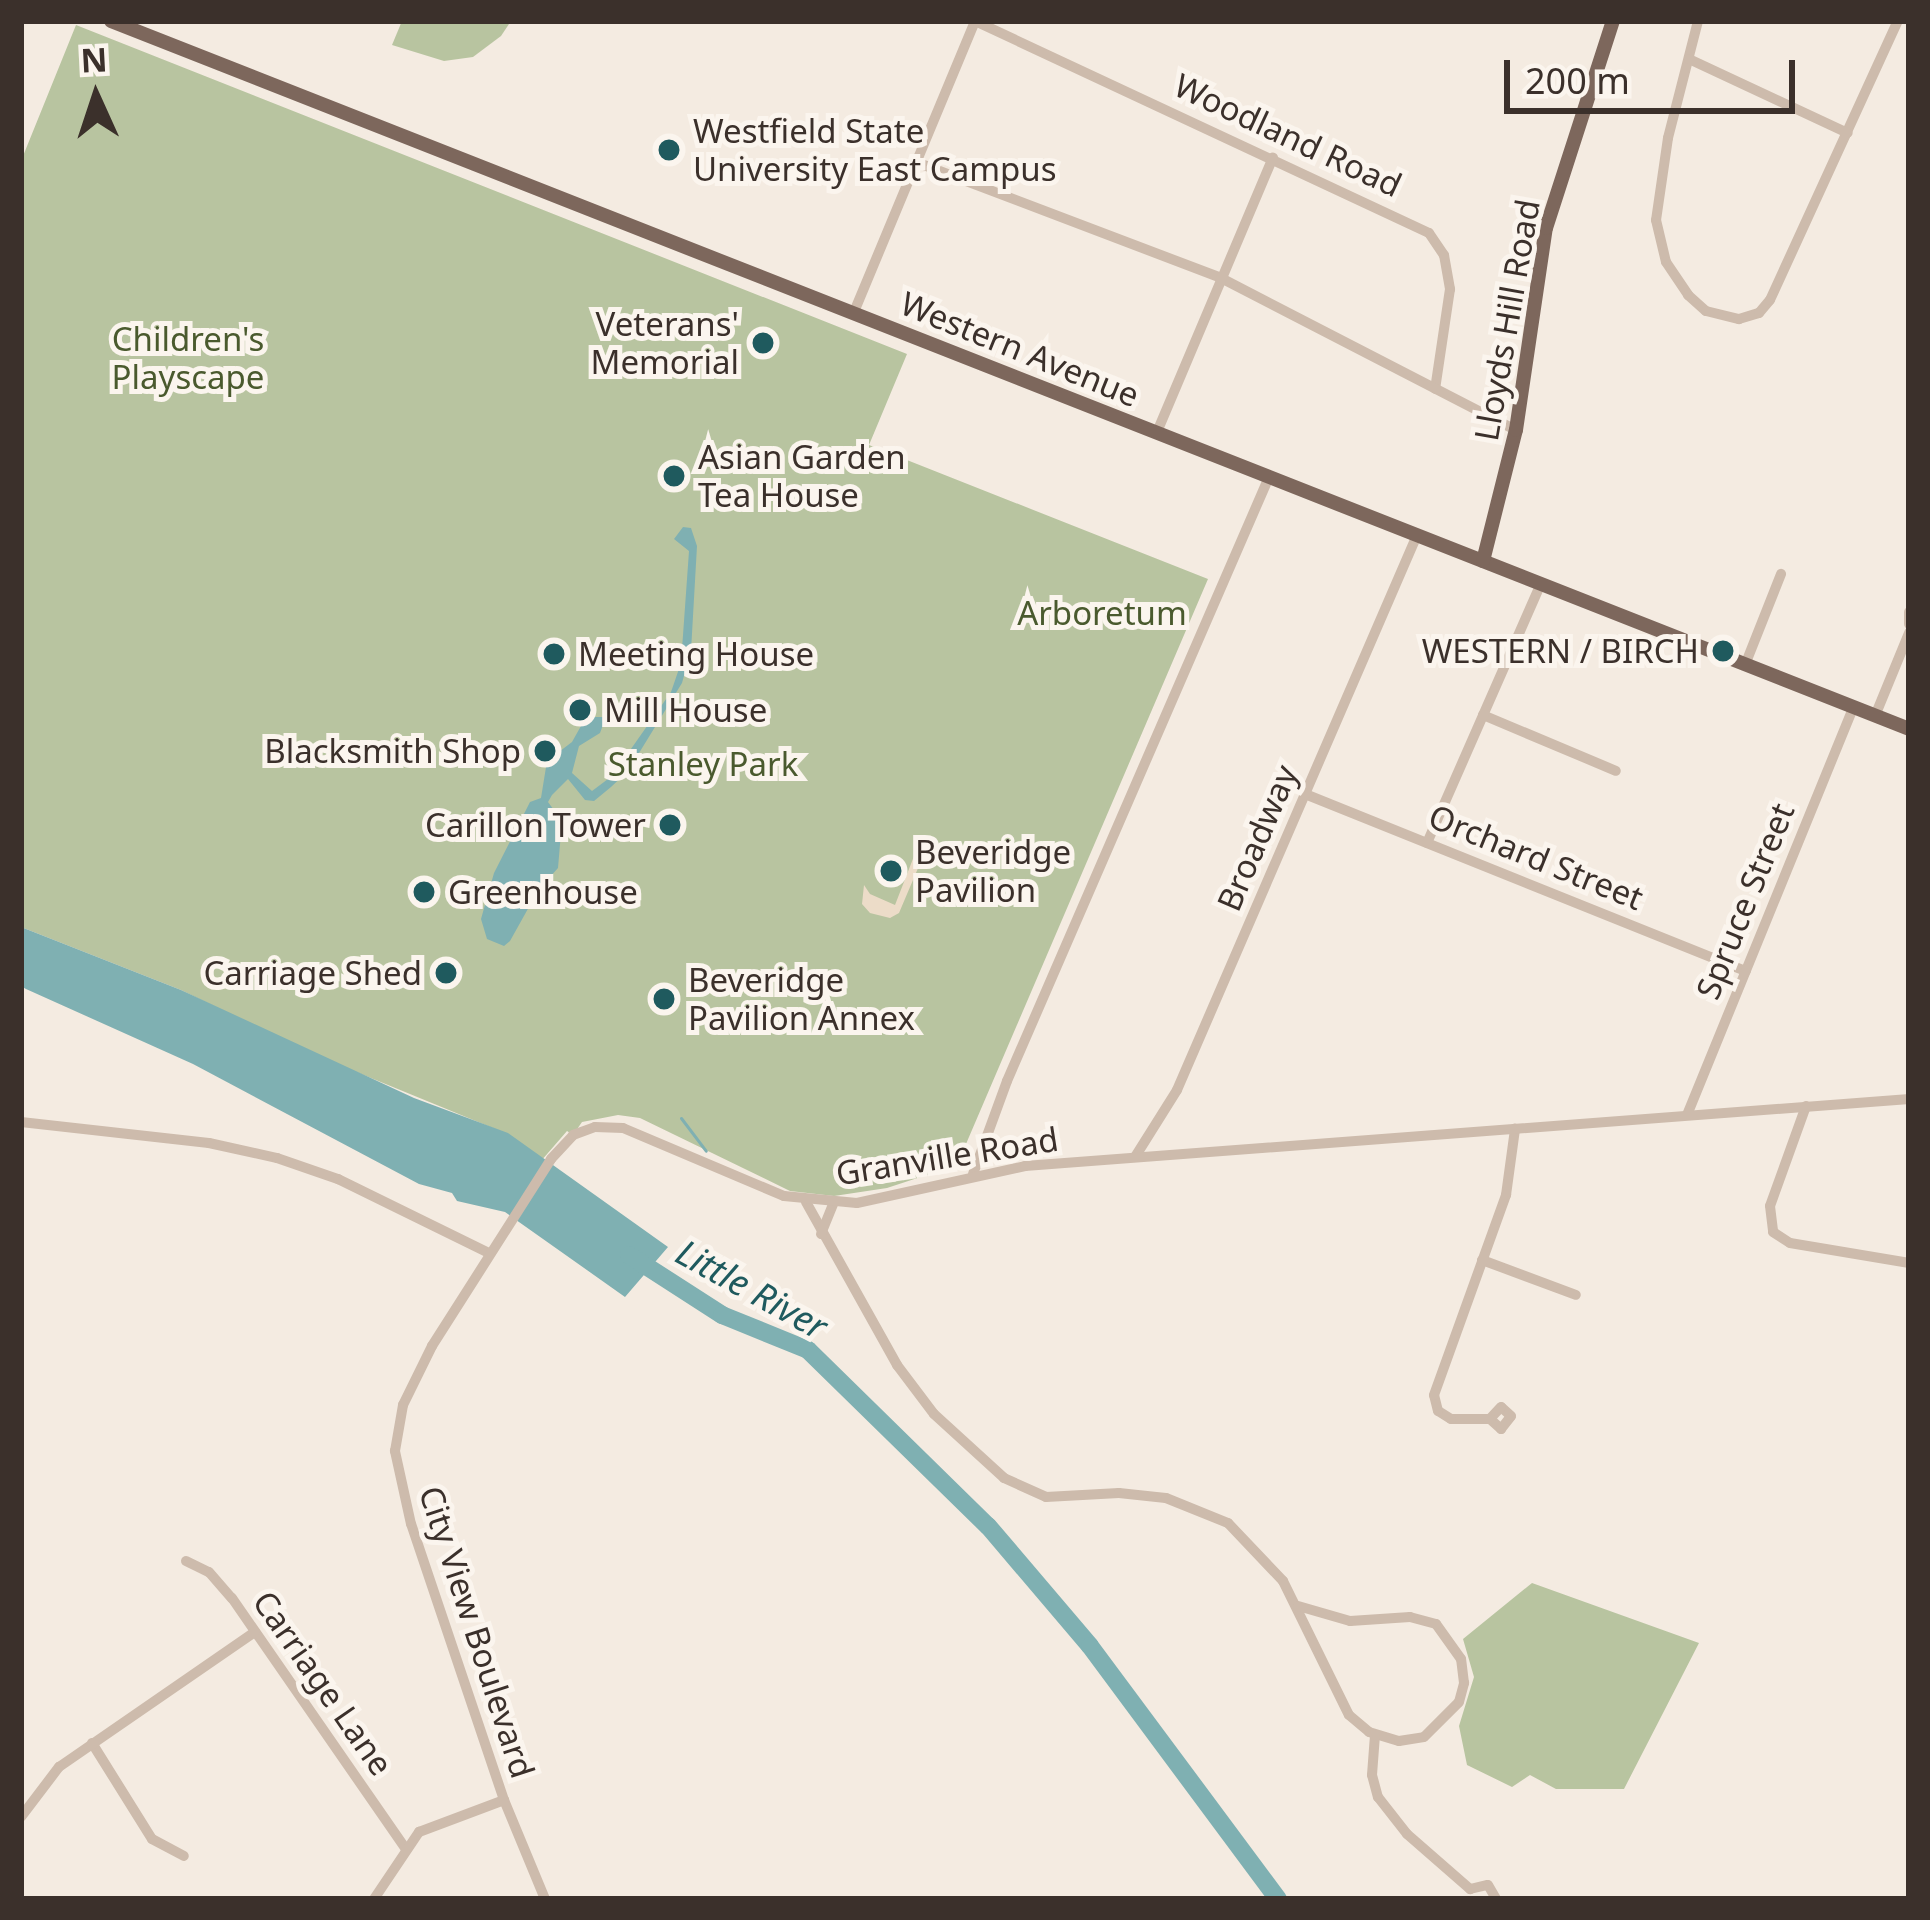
<!DOCTYPE html>
<html>
<head>
<meta charset="utf-8">
<style>
  body { margin:0 }
  #map { position:relative; width:1930px; height:1920px; overflow:hidden; background:#f4ebe1; font-family:"Noto Sans",sans-serif }
  div>[style] { position:absolute }
  .green>* { inset:0; background:#b8c4a0 }
  .plaza>* { inset:0; background:#ecdcc8 }
  .water>* { inset:0; background:#7fb0b2 }
  .stream>* { height:3px; margin:-1.5px; padding:0 1.5px; transform-origin:1.5px; border-radius:1.5px; background:#7fb0b2 }
  .river>* { height:18px; margin:-9px; padding:0 9px; transform-origin:9px; border-radius:9px; background:#7fb0b2 }
  .minor>* { height:10px; margin:-5px; padding:0 5px; transform-origin:5px; border-radius:5px; background:#cdbbac }
  .major>* { height:14px; margin:-7px; padding:0 7px; transform-origin:7px; border-radius:7px; background:#7d675c }
  .dots>* { width:33px; height:33px; translate:-50% -50%; box-sizing:border-box; border:6px solid #fbf5ee; border-radius:50% }
  span { translate:-50% -50%; white-space:nowrap; text-align:center; line-height:1.15; -webkit-text-stroke:10px #fbf5ee; paint-order:stroke }
  .poi-label { font-size:33px; color:#3b302b }
  .left { translate:0 -50%; text-align:left }
  .right { translate:-100% -50%; text-align:right }
  .street-label { font-size:33px; color:#3b302b }
  .park-label { font-size:33px; color:#4a5a2e }
  .water-label { font-size:36px; color:#1f5a5e; font-style:italic }
  .frame { position:absolute; inset:0; border:24px solid #3b302b; pointer-events:none }
  .north { position:absolute; left:36px; top:36px; width:120px; height:120px; -webkit-text-stroke:9px #fbf5ee; paint-order:stroke; rotate:357deg; font-size:33px; font-weight:700; line-height:48px; text-align:center; color:#3b302b }
  .north::after { content:''; display:block; margin:auto; width:42px; height:54px; background:#3b302b; clip-path:polygon(50% 0,100% 100%,50% 72%,0 100%) }
  .scale { position:absolute; left:1504px; top:60px; width:291px; height:54px; box-sizing:border-box; border:6px solid #3b302b; border-top:0; padding-left:15px; font-size:36px; line-height:42px; white-space:nowrap; color:#3b302b; -webkit-text-stroke:9px #fbf5ee; paint-order:stroke }
</style>
</head>
<body>
<div id="map">
  <div class="green">
    <i style="clip-path:polygon(402px 21px,511px 21px,501px 36px,473px 57px,444px 61px,392px 45px)"></i>
    <i style="clip-path:polygon(76px 25px,907px 354px,869px 445px,1208px 579px,957px 1165px,887px 1188px,834px 1196px,790px 1191px,640px 1118px,618px 1115px,582px 1122px,573px 1135px,567px 1131px,541px 1161px,505px 1133px,310px 1053px,181px 990px,21px 927px,21px 161px)"></i>
    <i style="clip-path:polygon(1532px 1583px,1699px 1643px,1624px 1789px,1556px 1789px,1530px 1775px,1512px 1787px,1467px 1765px,1459px 1726px,1474px 1677px,1463px 1639px)"></i>
  </div>
  <div class="plaza">
    <i style="clip-path:polygon(916px 851px,924px 854px,899px 913px,890px 918px,870px 913px,862px 904px,864px 885px,870px 894px,895px 905px)"></i>
  </div>
  <div class="water">
    <i style="clip-path:polygon(683px 527px,691px 528px,697px 546px,691px 651px,682px 683px,628px 771px,611px 787px,594px 801px,585px 800px,568px 779px,552px 795px,548px 802px,562px 821px,558px 868px,539px 889px,510px 941px,504px 946px,487px 939px,481px 919px,494px 873px,530px 802px,541px 798px,547px 761px,572px 742px,586px 717px,606px 717px,600px 733px,579px 746px,572px 773px,592px 791px,612px 776px,671px 692px,681px 663px,689px 551px,674px 539px)"></i>
    <i style="clip-path:polygon(21px 927px,181px 990px,414px 1098px,508px 1133px,668px 1247px,625px 1297px,505px 1212px,457px 1201px,452px 1193px,419px 1184px,193px 1064px,26px 989px,21px 986px)"></i>
  </div>
  <div class="stream">
    <i style="left:681px;top:1118px;width:41px;rotate:52.9deg"></i>
  </div>
  <div class="river">
    <i style="left:629px;top:1255px;width:111px;rotate:32.8deg"></i>
    <i style="left:722px;top:1315px;width:93px;rotate:22.1deg"></i>
    <i style="left:808px;top:1350px;width:252px;rotate:44.4deg"></i>
    <i style="left:988px;top:1526px;width:157px;rotate:49.6deg"></i>
    <i style="left:1090px;top:1646px;width:315px;rotate:53.4deg"></i>
  </div>
  <div class="minor">
    <i style="left:975px;top:21px;width:501px;rotate:25.03deg"></i>
    <i style="left:1429px;top:233px;width:27px;rotate:56deg"></i>
    <i style="left:1444px;top:255px;width:35px;rotate:80deg"></i>
    <i style="left:1450px;top:289px;width:101px;rotate:98.5deg"></i>
    <i style="left:1698px;top:21px;width:121px;rotate:104.4deg"></i>
    <i style="left:1668px;top:138px;width:83px;rotate:98.3deg"></i>
    <i style="left:1656px;top:220px;width:43px;rotate:76.6deg"></i>
    <i style="left:1666px;top:262px;width:40px;rotate:56deg"></i>
    <i style="left:1688px;top:295px;width:24px;rotate:42deg"></i>
    <i style="left:1706px;top:311px;width:34px;rotate:14deg"></i>
    <i style="left:1739px;top:319px;width:21px;rotate:-17deg"></i>
    <i style="left:1759px;top:313px;width:17px;rotate:-50deg"></i>
    <i style="left:1770px;top:300px;width:307px;rotate:-65.4deg"></i>
    <i style="left:1689px;top:59px;width:175px;rotate:25deg"></i>
    <i style="left:916px;top:162px;width:326px;rotate:20.8deg"></i>
    <i style="left:1221px;top:278px;width:332px;rotate:27.3deg"></i>
    <i style="left:854px;top:312px;width:315px;rotate:-67.4deg"></i>
    <i style="left:1157px;top:432px;width:298px;rotate:-67.1deg"></i>
    <i style="left:1909px;top:612px;width:12px;rotate:90deg"></i>
    <i style="left:1745px;top:665px;width:98px;rotate:-68.4deg"></i>
    <i style="left:1483px;top:715px;width:144px;rotate:22.8deg"></i>
    <i style="left:1875px;top:716px;width:90px;rotate:-67.7deg"></i>
    <i style="left:1305px;top:794px;width:475px;rotate:21.9deg"></i>
    <i style="left:1427px;top:843px;width:284px;rotate:-66.3deg"></i>
    <i style="left:1806px;top:1106px;width:106px;rotate:109.8deg"></i>
    <i style="left:1770px;top:1206px;width:26px;rotate:83deg"></i>
    <i style="left:1773px;top:1232px;width:20px;rotate:33deg"></i>
    <i style="left:1790px;top:1243px;width:121px;rotate:9.5deg"></i>
    <i style="left:1687px;top:1115px;width:440px;rotate:-67.8deg"></i>
    <i style="left:21px;top:1122px;width:189px;rotate:6.4deg"></i>
    <i style="left:209px;top:1143px;width:70px;rotate:12.4deg"></i>
    <i style="left:277px;top:1158px;width:65px;rotate:19deg"></i>
    <i style="left:338px;top:1179px;width:168px;rotate:26.1deg"></i>
    <i style="left:1135px;top:1157px;width:79px;rotate:-57.9deg"></i>
    <i style="left:1177px;top:1090px;width:605px;rotate:-66.61deg"></i>
    <i style="left:973px;top:1174px;width:99px;rotate:-69.9deg"></i>
    <i style="left:1007px;top:1081px;width:658px;rotate:-66.55deg"></i>
    <i style="left:806px;top:1202px;width:187px;rotate:60.8deg"></i>
    <i style="left:897px;top:1365px;width:61px;rotate:52.9deg"></i>
    <i style="left:934px;top:1414px;width:95px;rotate:42.4deg"></i>
    <i style="left:1004px;top:1478px;width:46px;rotate:24.3deg"></i>
    <i style="left:1046px;top:1497px;width:73px;rotate:-3.1deg"></i>
    <i style="left:1119px;top:1493px;width:47px;rotate:6.1deg"></i>
    <i style="left:1166px;top:1498px;width:67px;rotate:22deg"></i>
    <i style="left:1228px;top:1523px;width:80px;rotate:46.5deg"></i>
    <i style="left:1283px;top:1581px;width:149px;rotate:63.8deg"></i>
    <i style="left:1349px;top:1715px;width:26px;rotate:40deg"></i>
    <i style="left:1369px;top:1732px;width:31px;rotate:17deg"></i>
    <i style="left:1399px;top:1741px;width:25px;rotate:-9deg"></i>
    <i style="left:1424px;top:1737px;width:49px;rotate:-45deg"></i>
    <i style="left:1459px;top:1702px;width:20px;rotate:-75deg"></i>
    <i style="left:1464px;top:1683px;width:24px;rotate:-97deg"></i>
    <i style="left:1461px;top:1659px;width:43px;rotate:-125.5deg"></i>
    <i style="left:1436px;top:1624px;width:27px;rotate:-165deg"></i>
    <i style="left:1410px;top:1617px;width:60px;rotate:176.2deg"></i>
    <i style="left:1350px;top:1621px;width:54px;rotate:-163.9deg"></i>
    <i style="left:821px;top:1234px;width:32px;rotate:-68deg"></i>
    <i style="left:1482px;top:1260px;width:100px;rotate:20.4deg"></i>
    <i style="left:1490px;top:1419px;width:15px;rotate:42deg"></i>
    <i style="left:1501px;top:1429px;width:16px;rotate:-52deg"></i>
    <i style="left:1511px;top:1416px;width:13px;rotate:-138deg"></i>
    <i style="left:1501px;top:1407px;width:16px;rotate:133deg"></i>
    <i style="left:1490px;top:1419px;width:39px;rotate:180deg"></i>
    <i style="left:1451px;top:1419px;width:15px;rotate:-148deg"></i>
    <i style="left:1438px;top:1411px;width:16px;rotate:-104deg"></i>
    <i style="left:1434px;top:1395px;width:213px;rotate:-70.2deg"></i>
    <i style="left:1506px;top:1195px;width:67px;rotate:-82.2deg"></i>
    <i style="left:186px;top:1561px;width:25px;rotate:26deg"></i>
    <i style="left:209px;top:1572px;width:35px;rotate:49deg"></i>
    <i style="left:232px;top:1598px;width:304px;rotate:55.3deg"></i>
    <i style="left:1375px;top:1735px;width:40px;rotate:94.3deg"></i>
    <i style="left:1372px;top:1775px;width:23px;rotate:75deg"></i>
    <i style="left:1378px;top:1797px;width:47px;rotate:51.9deg"></i>
    <i style="left:1407px;top:1834px;width:84px;rotate:41.1deg"></i>
    <i style="left:92px;top:1743px;width:113px;rotate:58deg"></i>
    <i style="left:152px;top:1839px;width:36px;rotate:28deg"></i>
    <i style="left:21px;top:1817px;width:63px;rotate:-52.8deg"></i>
    <i style="left:59px;top:1767px;width:238px;rotate:-34.6deg"></i>
    <i style="left:1470px;top:1889px;width:18px;rotate:-13deg"></i>
    <i style="left:1488px;top:1885px;width:16px;rotate:60deg"></i>
    <i style="left:374px;top:1899px;width:81px;rotate:-56.1deg"></i>
    <i style="left:419px;top:1832px;width:91px;rotate:-20.6deg"></i>
    <i style="left:545px;top:1899px;width:107px;rotate:-112.5deg"></i>
    <i style="left:504px;top:1800px;width:291px;rotate:-108.6deg"></i>
    <i style="left:411px;top:1524px;width:75px;rotate:-102.4deg"></i>
    <i style="left:395px;top:1451px;width:47px;rotate:-80.1deg"></i>
    <i style="left:403px;top:1405px;width:66px;rotate:-63.8deg"></i>
    <i style="left:432px;top:1346px;width:222px;rotate:-57.5deg"></i>
    <i style="left:551px;top:1159px;width:33px;rotate:-47deg"></i>
    <i style="left:573px;top:1135px;width:23px;rotate:-20deg"></i>
    <i style="left:595px;top:1127px;width:28px;rotate:2deg"></i>
    <i style="left:623px;top:1128px;width:175px;rotate:22.9deg"></i>
    <i style="left:784px;top:1196px;width:73px;rotate:5.5deg"></i>
    <i style="left:857px;top:1203px;width:172px;rotate:-12.4deg"></i>
    <i style="left:1025px;top:1166px;width:887px;rotate:-4.33deg"></i>
  </div>
  <div class="major">
    <i style="left:111px;top:21px;width:1932px;rotate:21.49deg"></i>
    <i style="left:1483px;top:561px;width:135px;rotate:-75.9deg"></i>
    <i style="left:1516px;top:430px;width:204px;rotate:-81.6deg"></i>
    <i style="left:1546px;top:228px;width:218px;rotate:-72.1deg"></i>
  </div>
  <div class="dots">
    <i style="left:669px;top:150px;background:#1f5a5e"></i>
    <i style="left:763px;top:343px;background:#1f5a5e"></i>
    <i style="left:674px;top:476px;background:#1f5a5e"></i>
    <i style="left:1723px;top:651px;background:#1f5a5e"></i>
    <i style="left:554px;top:654px;background:#1f5a5e"></i>
    <i style="left:580px;top:710px;background:#1f5a5e"></i>
    <i style="left:545px;top:751px;background:#1f5a5e"></i>
    <i style="left:670px;top:825px;background:#1f5a5e"></i>
    <i style="left:891px;top:871px;background:#1f5a5e"></i>
    <i style="left:424px;top:892px;background:#1f5a5e"></i>
    <i style="left:446px;top:973px;background:#1f5a5e"></i>
    <i style="left:664px;top:999px;background:#1f5a5e"></i>
  </div>
  <div class="poi-label">
    <span class="left" style="left:693px;top:150px">Westfield State<br>University East Campus</span>
    <span class="right" style="left:739px;top:343px">Veterans'<br>Memorial</span>
    <span class="left" style="left:698px;top:476px">Asian Garden<br>Tea House</span>
    <span class="right" style="left:1699px;top:651px">WESTERN / BIRCH</span>
    <span class="left" style="left:578px;top:654px">Meeting House</span>
    <span class="left" style="left:604px;top:710px">Mill House</span>
    <span class="right" style="left:521px;top:751px">Blacksmith Shop</span>
    <span class="right" style="left:646px;top:825px">Carillon Tower</span>
    <span class="left" style="left:915px;top:871px">Beveridge<br>Pavilion</span>
    <span class="left" style="left:448px;top:892px">Greenhouse</span>
    <span class="right" style="left:422px;top:973px">Carriage Shed</span>
    <span class="left" style="left:688px;top:999px">Beveridge<br>Pavilion Annex</span>
  </div>
  <div class="street-label">
    <span style="left:1288px;top:135px;rotate:25deg">Woodland Road</span>
    <span style="left:1507px;top:320px;rotate:-80deg">Lloyds Hill Road</span>
    <span style="left:1020px;top:349px;rotate:22deg">Western Avenue</span>
    <span style="left:1257px;top:838px;rotate:-67deg">Broadway</span>
    <span style="left:1536px;top:857px;rotate:22deg">Orchard Street</span>
    <span style="left:1745px;top:901px;rotate:-68deg">Spruce Street</span>
    <span style="left:947px;top:1156px;rotate:-9deg">Granville Road</span>
    <span style="left:477px;top:1632px;rotate:72deg">City View Boulevard</span>
    <span style="left:323px;top:1683px;rotate:55deg">Carriage Lane</span>
  </div>
  <div class="park-label">
    <span style="left:188px;top:358px">Children's<br>Playscape</span>
    <span style="left:1102px;top:613px">Arboretum</span>
    <span style="left:703px;top:764px">Stanley Park</span>
  </div>
  <div class="water-label">
    <span style="left:752px;top:1289px;rotate:29deg">Little River</span>
  </div>
  <div class="frame"></div>
  <div class="north">N</div>
  <div class="scale">200 m</div>
</div>
</body>
</html>
